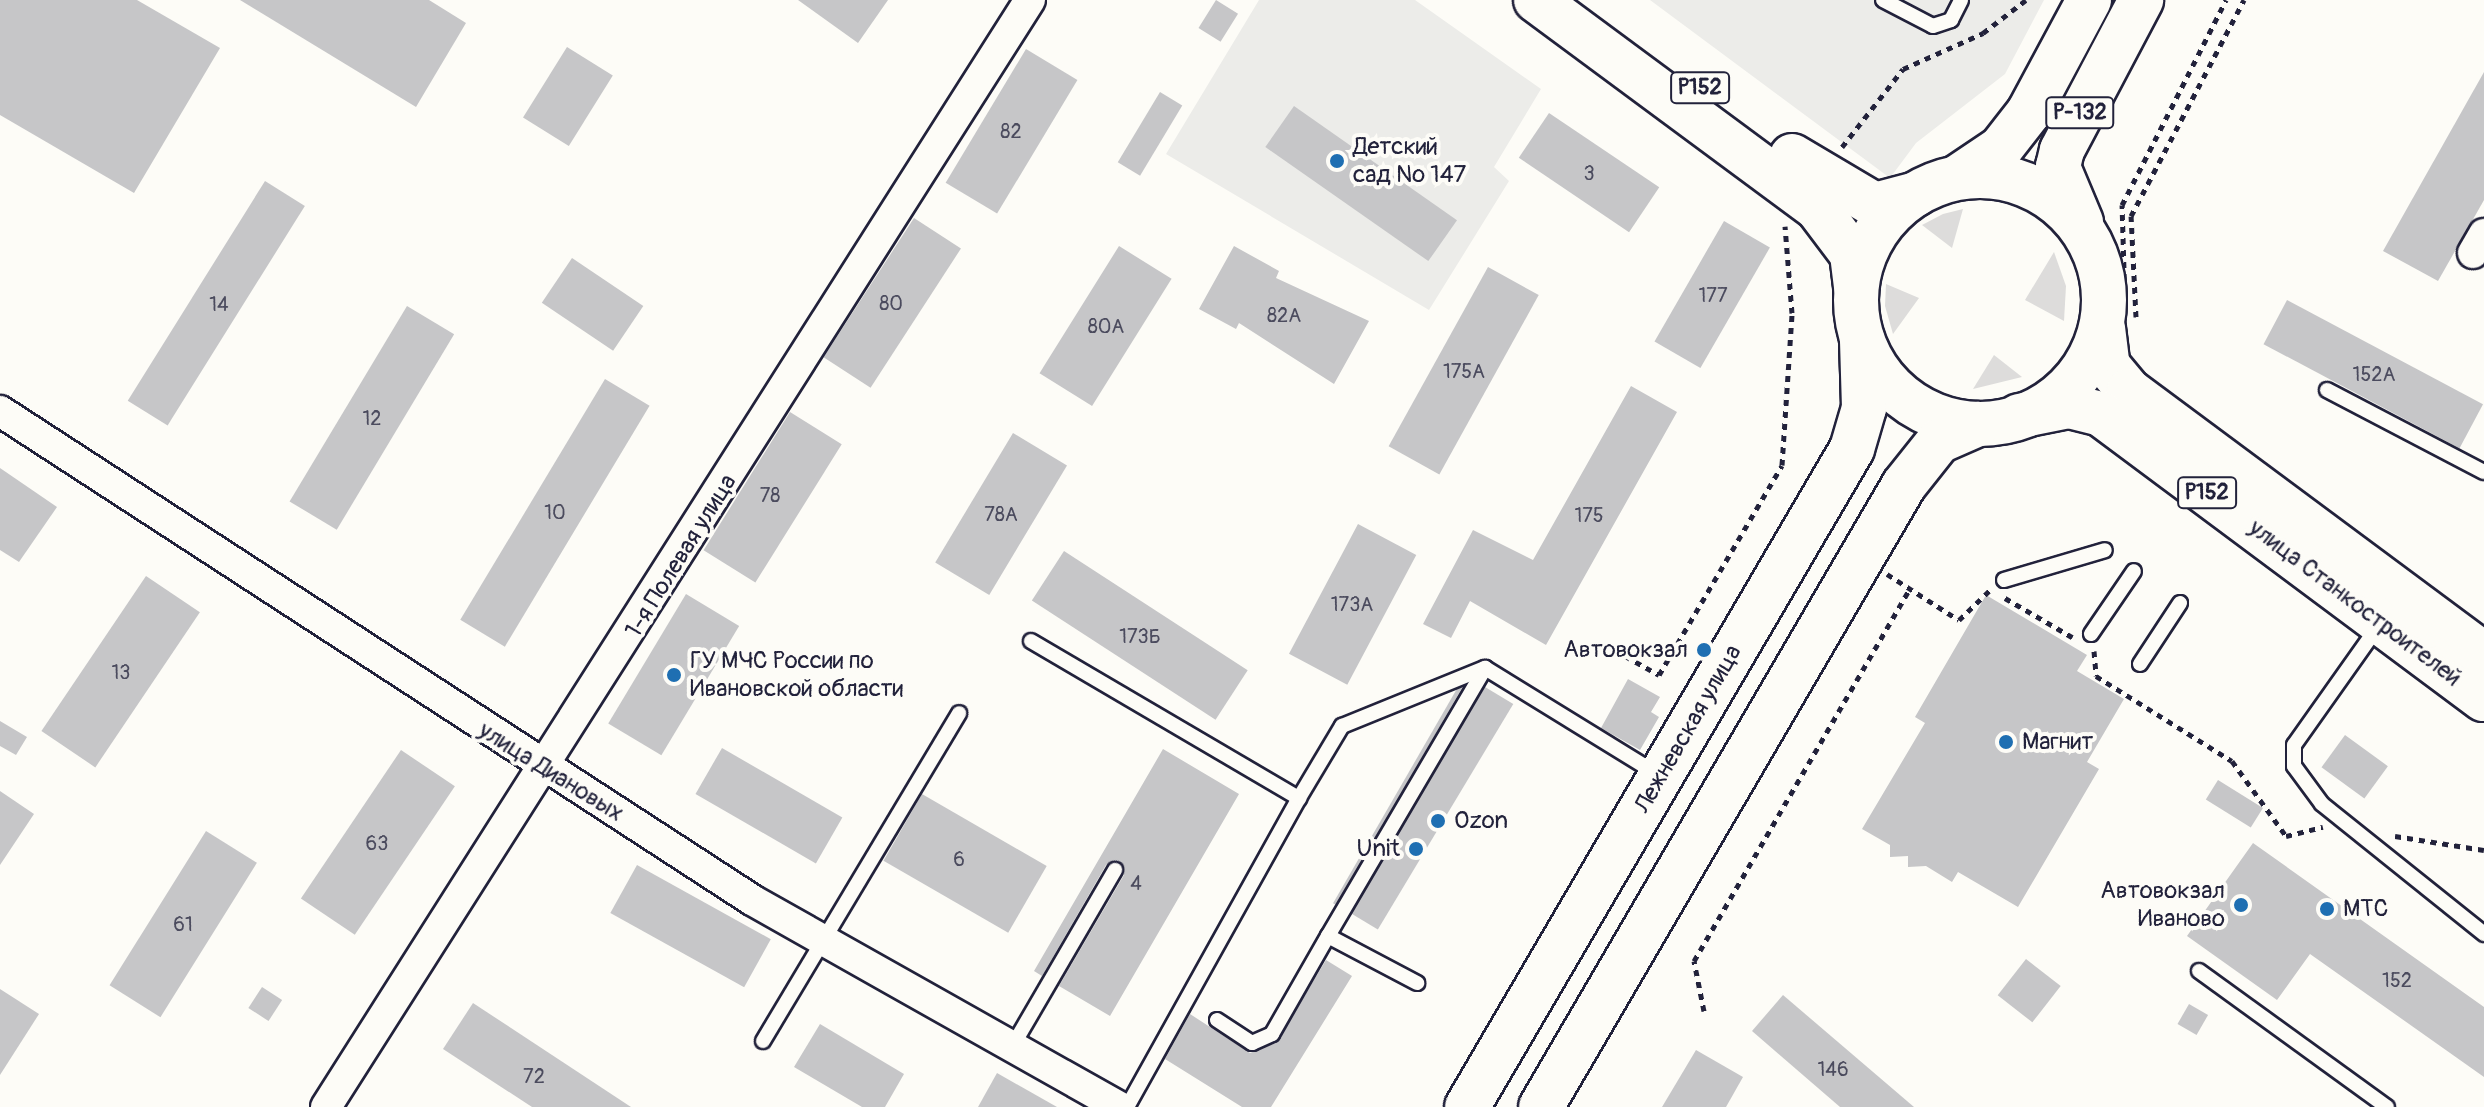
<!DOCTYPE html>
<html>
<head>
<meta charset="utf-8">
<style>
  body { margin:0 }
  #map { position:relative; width:2484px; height:1107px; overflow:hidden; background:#fdfcf7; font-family:Pangolin,sans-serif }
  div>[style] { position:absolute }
  .built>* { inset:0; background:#ecece9 }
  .green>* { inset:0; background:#dddcdb }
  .building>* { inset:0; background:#c6c6c8; transform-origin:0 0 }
  .path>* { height:5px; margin-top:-2.5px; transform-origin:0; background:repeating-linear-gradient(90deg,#22223b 0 6px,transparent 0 12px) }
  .roads { filter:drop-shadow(2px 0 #22223b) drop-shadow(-2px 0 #22223b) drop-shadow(0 2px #22223b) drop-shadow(0 -2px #22223b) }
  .lane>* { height:14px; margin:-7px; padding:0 7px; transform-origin:7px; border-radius:7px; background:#fdfcf7 }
  .street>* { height:30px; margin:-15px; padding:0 15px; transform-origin:15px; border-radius:15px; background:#fdfcf7 }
  .primary>* { height:44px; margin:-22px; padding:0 22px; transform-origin:22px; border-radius:22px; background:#fdfcf7 }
  .highway>* { height:44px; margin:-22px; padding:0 22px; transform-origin:22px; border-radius:22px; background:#fdfcf7 }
  .highway>.ring { margin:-22px; padding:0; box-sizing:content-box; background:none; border:44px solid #fdfcf7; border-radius:50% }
  .dots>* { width:22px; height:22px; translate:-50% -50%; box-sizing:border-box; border:4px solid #fdfcf7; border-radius:50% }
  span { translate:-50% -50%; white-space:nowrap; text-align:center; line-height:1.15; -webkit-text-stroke:8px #fdfcf7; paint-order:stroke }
  .number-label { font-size:20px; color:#4b4b5e }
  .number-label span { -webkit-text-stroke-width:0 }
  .shield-label span { padding:2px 6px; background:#fdfcf7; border:2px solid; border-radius:6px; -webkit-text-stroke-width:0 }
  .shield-label { font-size:22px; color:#22223b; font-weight:700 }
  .poi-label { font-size:24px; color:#22223b }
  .left { translate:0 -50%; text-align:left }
  .right { translate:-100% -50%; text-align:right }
  .street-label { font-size:24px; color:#22223b }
</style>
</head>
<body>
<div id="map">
  <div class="built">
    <i style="clip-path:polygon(1259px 0,1415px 0,1541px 89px,1494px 167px,1509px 181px,1429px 310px,1166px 154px)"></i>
    <i style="clip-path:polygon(1650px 0,2044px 0,2005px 74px,1916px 143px,1890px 178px)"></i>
  </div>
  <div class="green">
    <i style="clip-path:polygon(1963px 209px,1952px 248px,1922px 225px,1943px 214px)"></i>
    <i style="clip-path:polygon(2054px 252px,2066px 286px,2064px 321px,2025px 300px)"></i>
    <i style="clip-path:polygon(1886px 284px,1919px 298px,1893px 334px,1885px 306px)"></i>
    <i style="clip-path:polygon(1994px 355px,2022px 377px,1973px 389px)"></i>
  </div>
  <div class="building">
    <i style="clip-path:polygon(0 0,137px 0,220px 48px,134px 193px,0 115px)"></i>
    <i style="clip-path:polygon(240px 0,429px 0,466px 23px,416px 107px)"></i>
    <i style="clip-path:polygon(798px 0,888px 0,858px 43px)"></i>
    <i style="left:1216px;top:0;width:26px;height:33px;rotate:32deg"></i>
    <i style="left:567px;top:47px;width:54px;height:83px;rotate:32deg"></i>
    <i style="left:1026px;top:49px;width:60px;height:156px;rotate:31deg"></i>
    <i style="clip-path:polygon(2484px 72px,2484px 200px,2438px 281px,2383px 251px)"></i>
    <i style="left:1160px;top:92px;width:26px;height:82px;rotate:31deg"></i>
    <i style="left:1294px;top:106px;width:199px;height:50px;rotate:35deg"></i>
    <i style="left:1549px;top:113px;width:133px;height:54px;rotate:34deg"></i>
    <i style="left:265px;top:181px;width:47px;height:259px;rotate:32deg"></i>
    <i style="left:914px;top:218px;width:56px;height:166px;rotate:33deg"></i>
    <i style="left:1724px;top:221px;width:53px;height:139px;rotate:30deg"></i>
    <i style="left:1119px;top:246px;width:62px;height:150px;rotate:32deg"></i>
    <i style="clip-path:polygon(1234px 246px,1279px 271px,1276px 278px,1369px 321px,1334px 384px,1239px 323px,1236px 329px,1199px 309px)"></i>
    <i style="left:572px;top:258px;width:86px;height:54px;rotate:34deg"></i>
    <i style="left:1488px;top:267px;width:58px;height:205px;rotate:29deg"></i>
    <i style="left:2287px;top:300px;width:222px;height:50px;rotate:28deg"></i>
    <i style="left:407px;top:306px;width:55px;height:228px;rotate:31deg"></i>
    <i style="left:605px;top:379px;width:52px;height:281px;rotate:31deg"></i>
    <i style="clip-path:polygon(1631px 386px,1677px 412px,1546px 645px,1470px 601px,1451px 638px,1423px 624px,1473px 530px,1533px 560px)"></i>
    <i style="left:790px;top:412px;width:61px;height:163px;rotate:32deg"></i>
    <i style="left:1013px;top:433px;width:63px;height:151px;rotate:31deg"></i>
    <i style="clip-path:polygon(0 468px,57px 507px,19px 562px,0 550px)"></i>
    <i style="left:1358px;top:524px;width:66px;height:147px;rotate:28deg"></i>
    <i style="left:1064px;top:551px;width:219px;height:59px;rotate:33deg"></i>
    <i style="left:146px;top:576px;width:65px;height:187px;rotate:34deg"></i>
    <i style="left:686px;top:594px;width:62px;height:151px;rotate:31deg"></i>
    <i style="clip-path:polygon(1986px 595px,2087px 655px,2077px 671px,2124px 699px,2087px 762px,2099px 769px,2018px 907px,1958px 872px,1952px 882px,1926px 866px,1908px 867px,1908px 856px,1890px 857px,1890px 845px,1862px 829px,1925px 723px,1915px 717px)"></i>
    <i style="clip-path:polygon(1628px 679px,1660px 697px,1651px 712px,1659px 717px,1640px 750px,1601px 728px)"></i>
    <i style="left:1485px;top:687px;width:33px;height:263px;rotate:31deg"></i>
    <i style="left:1462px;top:688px;width:251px;height:4px;rotate:120deg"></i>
    <i style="clip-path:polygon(0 721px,27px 737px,16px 755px,0 746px)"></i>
    <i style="left:2345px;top:735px;width:53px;height:40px;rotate:36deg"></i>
    <i style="left:722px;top:748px;width:139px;height:53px;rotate:30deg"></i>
    <i style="clip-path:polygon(1163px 749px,1239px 794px,1110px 1016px,1059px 986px,1124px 875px,1119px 861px,1106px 865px,1042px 976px,1034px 971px)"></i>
    <i style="left:401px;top:750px;width:65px;height:179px;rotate:34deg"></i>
    <i style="left:2218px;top:780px;width:53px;height:23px;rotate:32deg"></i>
    <i style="clip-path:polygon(0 791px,34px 814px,0 865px)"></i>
    <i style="left:922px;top:794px;width:144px;height:77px;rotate:30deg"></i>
    <i style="left:206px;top:831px;width:60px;height:182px;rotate:32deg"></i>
    <i style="clip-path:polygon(2253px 843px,2484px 1007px,2484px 1077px,2310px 954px,2277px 1000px,2187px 936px)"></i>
    <i style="left:637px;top:865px;width:153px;height:55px;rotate:29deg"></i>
    <i style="left:2026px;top:959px;width:44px;height:46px;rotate:38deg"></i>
    <i style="clip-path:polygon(1326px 960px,1352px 976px,1271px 1107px,1242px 1107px,1165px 1059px,1190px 1014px,1250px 1053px,1276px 1043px)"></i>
    <i style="left:262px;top:987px;width:24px;height:25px;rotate:33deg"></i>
    <i style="clip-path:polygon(0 989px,39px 1014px,0 1075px)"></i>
    <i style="clip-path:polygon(1783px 995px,1914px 1107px,1840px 1107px,1752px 1031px)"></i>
    <i style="clip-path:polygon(473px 1003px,631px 1107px,532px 1107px,443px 1049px)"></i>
    <i style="left:2189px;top:1004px;width:22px;height:23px;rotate:30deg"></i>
    <i style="clip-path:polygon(820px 1024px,904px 1074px,885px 1107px,862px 1107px,794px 1067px)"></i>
    <i style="clip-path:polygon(1696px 1050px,1743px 1077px,1726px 1107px,1662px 1107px)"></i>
    <i style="clip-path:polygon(997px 1073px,1057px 1107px,978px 1107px)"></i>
  </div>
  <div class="path">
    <i style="left:1842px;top:147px;width:99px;rotate:-52deg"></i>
    <i style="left:1903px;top:69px;width:88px;rotate:-24.2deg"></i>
    <i style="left:1983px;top:33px;width:54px;rotate:-37.5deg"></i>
    <i style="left:2125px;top:304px;width:99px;rotate:-91.7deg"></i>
    <i style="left:2122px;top:205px;width:230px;rotate:-63.1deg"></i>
    <i style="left:2136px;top:317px;width:101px;rotate:-92.8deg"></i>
    <i style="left:2131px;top:216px;width:244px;rotate:-62.4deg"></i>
    <i style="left:1887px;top:574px;width:85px;rotate:32.6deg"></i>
    <i style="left:1959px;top:620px;width:42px;rotate:-44deg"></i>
    <i style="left:2005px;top:598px;width:78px;rotate:30.2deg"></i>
    <i style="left:1604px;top:644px;width:63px;rotate:29.4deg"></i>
    <i style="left:1659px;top:675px;width:243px;rotate:-59.6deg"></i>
    <i style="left:1782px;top:465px;width:152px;rotate:-86.2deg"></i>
    <i style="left:1792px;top:313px;width:87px;rotate:-94.6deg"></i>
    <i style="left:2094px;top:651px;width:25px;rotate:85deg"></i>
    <i style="left:2096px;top:676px;width:160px;rotate:32deg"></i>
    <i style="left:2232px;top:761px;width:92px;rotate:54.2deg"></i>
    <i style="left:2286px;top:836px;width:38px;rotate:-14deg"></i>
    <i style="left:2395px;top:836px;width:90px;rotate:8.9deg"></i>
    <i style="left:1704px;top:1011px;width:51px;rotate:-101.3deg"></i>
    <i style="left:1694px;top:961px;width:430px;rotate:-59.9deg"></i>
  </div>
  <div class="roads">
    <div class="lane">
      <i style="left:1883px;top:0;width:56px;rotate:27.5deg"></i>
      <i style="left:1933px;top:26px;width:19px;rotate:-18deg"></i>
      <i style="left:1951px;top:20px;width:22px;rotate:-63deg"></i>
      <i style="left:2327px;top:390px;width:177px;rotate:27.6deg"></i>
      <i style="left:2004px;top:580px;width:105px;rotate:-16.5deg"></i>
      <i style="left:2379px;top:625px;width:147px;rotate:125.3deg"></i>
      <i style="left:2294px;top:745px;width:21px;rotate:90deg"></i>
      <i style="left:2294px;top:766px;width:47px;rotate:53.6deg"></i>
      <i style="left:2322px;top:804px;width:208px;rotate:38.7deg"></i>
      <i style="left:2091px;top:634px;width:76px;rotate:-55.7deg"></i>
      <i style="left:1031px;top:641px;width:311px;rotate:30.4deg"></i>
      <i style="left:1299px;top:798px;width:354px;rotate:119.1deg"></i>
      <i style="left:2140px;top:664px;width:73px;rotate:-56.7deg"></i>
      <i style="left:1299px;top:798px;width:84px;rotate:-59.2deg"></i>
      <i style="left:1342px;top:726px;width:154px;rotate:-22.1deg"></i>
      <i style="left:1328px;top:936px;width:311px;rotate:-59.6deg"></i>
      <i style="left:1485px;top:668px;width:201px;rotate:31.6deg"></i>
      <i style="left:2199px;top:971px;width:232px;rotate:35.9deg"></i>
      <i style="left:1217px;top:1020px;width:42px;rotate:33.3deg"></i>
      <i style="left:1252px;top:1043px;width:22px;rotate:-24deg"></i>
      <i style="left:1272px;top:1034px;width:113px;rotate:-60.3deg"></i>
      <i style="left:1328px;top:936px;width:101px;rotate:27.8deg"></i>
      <i style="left:763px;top:1041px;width:382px;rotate:-59.1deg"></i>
      <i style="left:1012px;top:1047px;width:205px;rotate:-59.8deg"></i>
    </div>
    <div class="street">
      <i style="left:2473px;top:253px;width:22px;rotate:-60deg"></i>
      <i style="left:0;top:411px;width:897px;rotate:33.03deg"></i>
      <i style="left:752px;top:900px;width:421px;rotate:29.4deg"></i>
      <i style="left:326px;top:1107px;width:1312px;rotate:-57.55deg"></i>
    </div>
    <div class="primary">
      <i style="left:1536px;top:0;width:351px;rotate:36.5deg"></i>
      <i style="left:1818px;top:209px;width:56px;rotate:52.9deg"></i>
      <i style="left:1852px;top:254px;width:34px;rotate:83deg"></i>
      <i style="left:1792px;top:156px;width:96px;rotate:30.6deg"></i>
      <i style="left:1875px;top:205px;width:42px;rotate:-15deg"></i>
      <i style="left:2103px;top:328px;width:38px;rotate:83deg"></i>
      <i style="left:2108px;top:366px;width:33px;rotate:50deg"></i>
      <i style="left:2129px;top:391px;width:442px;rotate:36.6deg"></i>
      <i style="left:2019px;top:416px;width:51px;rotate:-11.3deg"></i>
      <i style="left:2069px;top:406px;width:33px;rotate:14deg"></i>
      <i style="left:2101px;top:414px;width:477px;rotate:36.7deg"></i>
    </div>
    <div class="highway">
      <i class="ring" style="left:1856px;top:176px;width:204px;height:204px"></i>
      <i style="left:1958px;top:177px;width:52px;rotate:-34deg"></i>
      <i style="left:2001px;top:148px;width:46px;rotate:-52.1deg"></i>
      <i style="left:2029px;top:112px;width:127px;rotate:-61.8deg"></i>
      <i style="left:2081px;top:222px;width:60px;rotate:-112.7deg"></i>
      <i style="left:2058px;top:167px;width:17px;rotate:-77deg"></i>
      <i style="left:2062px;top:150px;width:170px;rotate:-62.2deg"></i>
      <i style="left:1467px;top:1107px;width:762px;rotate:-59.67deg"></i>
      <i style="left:1852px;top:449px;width:43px;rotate:-73.7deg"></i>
      <i style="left:1864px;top:408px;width:69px;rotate:-91.7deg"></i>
      <i style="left:1541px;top:1107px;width:720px;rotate:-59.73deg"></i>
      <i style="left:1904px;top:485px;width:56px;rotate:-51.5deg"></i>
      <i style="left:1939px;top:441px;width:43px;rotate:-23.6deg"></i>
    </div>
  </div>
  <div class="dots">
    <i style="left:1337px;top:161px;background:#1f6fb2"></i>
    <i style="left:1704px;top:650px;background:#1f6fb2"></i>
    <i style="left:674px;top:675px;background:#1f6fb2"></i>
    <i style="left:2006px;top:742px;background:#1f6fb2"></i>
    <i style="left:1438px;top:821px;background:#1f6fb2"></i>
    <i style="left:1416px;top:849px;background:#1f6fb2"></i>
    <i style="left:2241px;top:905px;background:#1f6fb2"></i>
    <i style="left:2327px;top:909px;background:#1f6fb2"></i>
  </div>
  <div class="number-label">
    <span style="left:1011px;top:131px">82</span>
    <span style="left:1589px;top:173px">3</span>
    <span style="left:1713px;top:295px">177</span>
    <span style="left:891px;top:303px">80</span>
    <span style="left:219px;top:304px">14</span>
    <span style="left:1284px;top:315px">82А</span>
    <span style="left:1106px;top:326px">80А</span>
    <span style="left:1464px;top:371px">175А</span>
    <span style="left:2374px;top:374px">152А</span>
    <span style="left:372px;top:418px">12</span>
    <span style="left:770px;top:495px">78</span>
    <span style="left:555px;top:512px">10</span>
    <span style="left:1001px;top:514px">78А</span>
    <span style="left:1589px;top:515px">175</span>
    <span style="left:1352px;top:604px">173А</span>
    <span style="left:1140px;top:636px">173Б</span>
    <span style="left:121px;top:672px">13</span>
    <span style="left:377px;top:843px">63</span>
    <span style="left:959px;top:859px">6</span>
    <span style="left:1136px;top:883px">4</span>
    <span style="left:183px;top:924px">61</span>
    <span style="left:2397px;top:980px">152</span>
    <span style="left:1833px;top:1069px">146</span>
    <span style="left:534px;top:1076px">72</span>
  </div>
  <div class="shield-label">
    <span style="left:1700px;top:88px">Р152</span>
    <span style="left:2080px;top:113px">Р-132</span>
    <span style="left:2207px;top:493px">Р152</span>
  </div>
  <div class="poi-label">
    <span class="left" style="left:1353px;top:161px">Детский<br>сад № 147</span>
    <span class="right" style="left:1688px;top:650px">Автовокзал</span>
    <span class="left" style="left:690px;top:675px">ГУ МЧС России по<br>Ивановской области</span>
    <span class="left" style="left:2022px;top:742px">Магнит</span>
    <span class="left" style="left:1454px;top:821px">Ozon</span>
    <span class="right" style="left:1400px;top:849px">Unit</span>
    <span class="right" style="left:2225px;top:905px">Автовокзал<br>Иваново</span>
    <span class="left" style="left:2343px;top:909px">МТС</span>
  </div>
  <div class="street-label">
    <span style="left:681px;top:556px;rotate:-58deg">1-я Полевая улица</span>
    <span style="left:2355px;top:603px;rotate:37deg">улица Станкостроителей</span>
    <span style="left:1688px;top:729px;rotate:-60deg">Лежневская улица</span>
    <span style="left:551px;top:772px;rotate:32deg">улица Диановых</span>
  </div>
</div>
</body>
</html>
